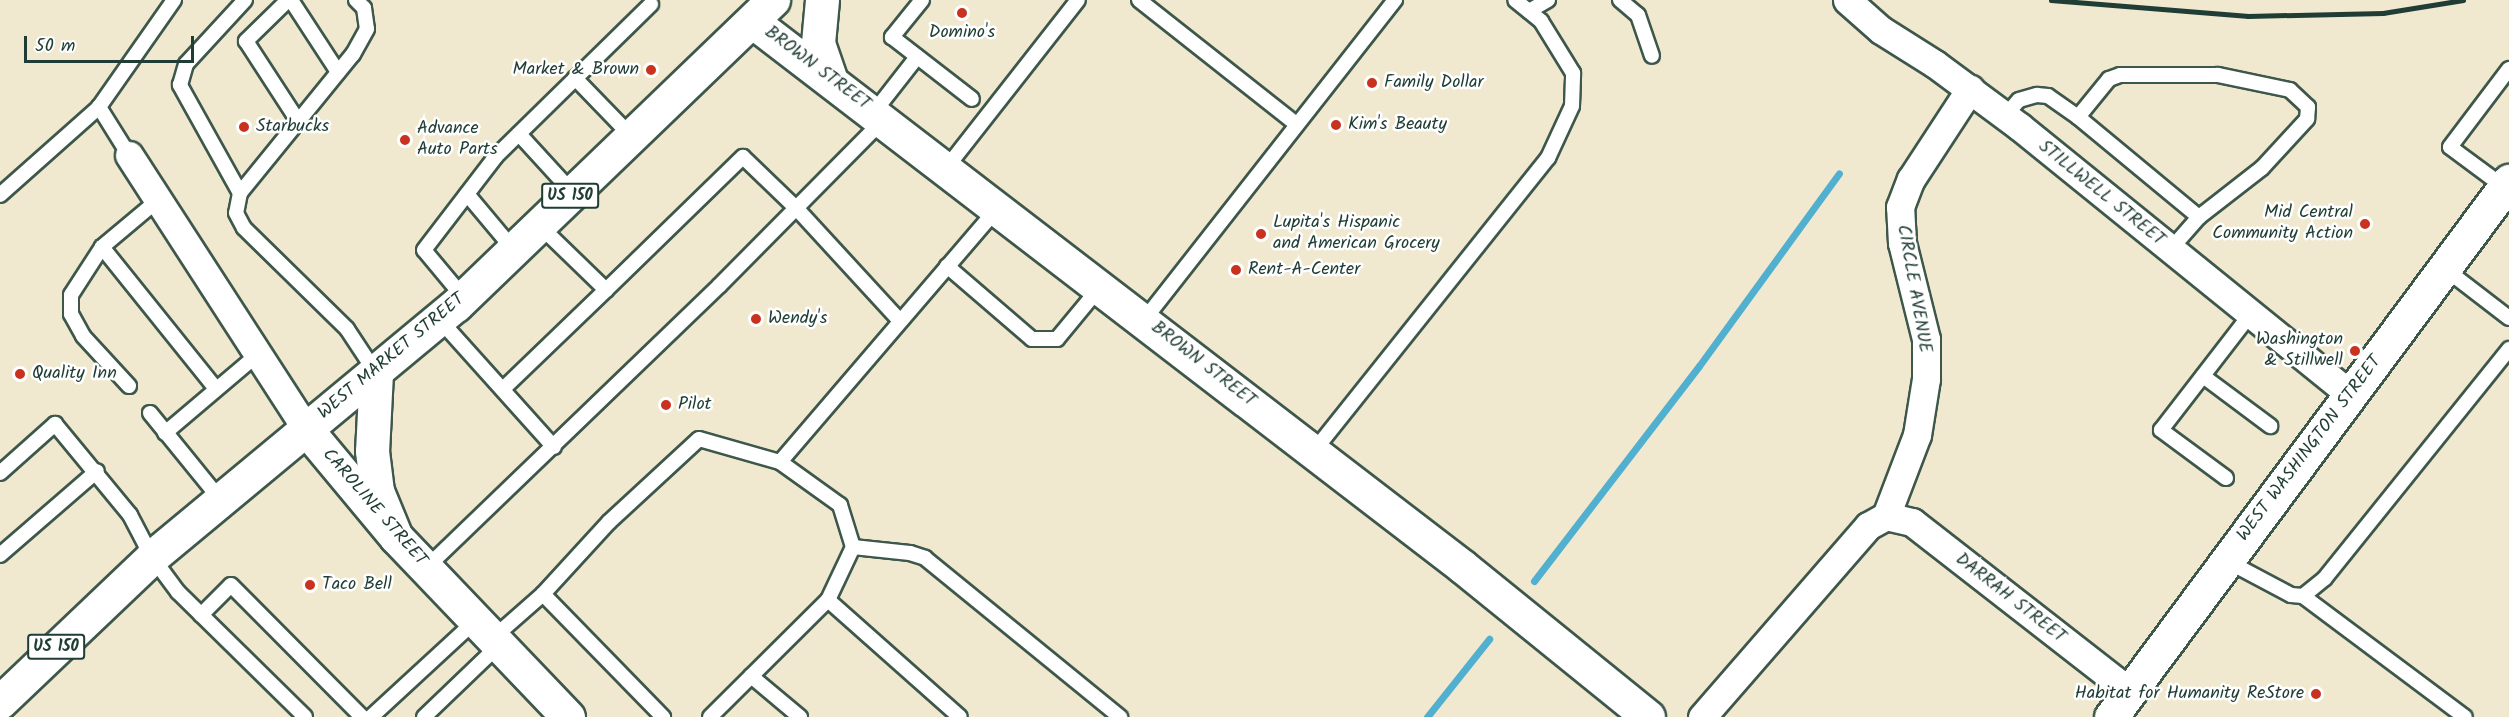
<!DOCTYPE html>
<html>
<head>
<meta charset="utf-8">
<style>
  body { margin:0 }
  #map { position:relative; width:2509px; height:717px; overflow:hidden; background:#f0e9cf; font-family:Kalam,sans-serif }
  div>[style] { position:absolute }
  .stream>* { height:7px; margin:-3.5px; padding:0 3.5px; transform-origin:3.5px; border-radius:3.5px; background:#51afd0 }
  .roads { filter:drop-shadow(2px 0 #3e574b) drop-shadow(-2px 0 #3e574b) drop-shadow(0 2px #3e574b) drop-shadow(0 -2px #3e574b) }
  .service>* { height:14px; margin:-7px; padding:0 7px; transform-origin:7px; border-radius:7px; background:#fff }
  .minor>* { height:27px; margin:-13.5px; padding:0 13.5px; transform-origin:13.5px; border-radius:13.5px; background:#fff }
  .tertiary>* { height:33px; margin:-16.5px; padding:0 16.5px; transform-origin:16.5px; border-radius:16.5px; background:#fff }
  .secondary>* { height:33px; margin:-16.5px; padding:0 16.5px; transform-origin:16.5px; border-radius:16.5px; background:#fff }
  .primary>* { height:33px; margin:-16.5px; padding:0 16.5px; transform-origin:16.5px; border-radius:16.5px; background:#fff }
  .rail>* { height:4.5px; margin:-2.25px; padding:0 2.25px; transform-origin:2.25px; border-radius:2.25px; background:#1f3d34 }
  .dots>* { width:16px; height:16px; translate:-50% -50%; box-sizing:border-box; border:3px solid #fff; border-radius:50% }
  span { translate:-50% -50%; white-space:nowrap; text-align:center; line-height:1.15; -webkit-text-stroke:5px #fff; paint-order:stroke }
  .shield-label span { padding:2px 4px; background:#fff; border:2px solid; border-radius:4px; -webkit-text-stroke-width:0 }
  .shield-label { font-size:16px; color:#1f3d34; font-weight:700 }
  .poi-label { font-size:18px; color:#1f3d34 }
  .right { translate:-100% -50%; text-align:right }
  .left { translate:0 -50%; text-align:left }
  .street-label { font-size:18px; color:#1f3d34 }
  .scale { position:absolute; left:24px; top:36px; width:170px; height:27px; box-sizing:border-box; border:3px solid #1f3d34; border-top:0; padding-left:8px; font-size:18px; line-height:21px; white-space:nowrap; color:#1f3d34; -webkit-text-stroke:4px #fff; paint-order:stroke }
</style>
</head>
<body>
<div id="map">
  <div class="stream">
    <i style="left:1534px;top:581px;width:271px;rotate:-52.5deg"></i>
    <i style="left:1699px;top:366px;width:238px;rotate:-54deg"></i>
    <i style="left:1427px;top:717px;width:100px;rotate:-51.5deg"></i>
  </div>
  <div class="roads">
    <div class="service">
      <i style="left:288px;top:0;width:59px;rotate:135.7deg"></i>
      <i style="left:246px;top:41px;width:95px;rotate:57deg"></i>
      <i style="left:291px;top:0;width:86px;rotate:56.9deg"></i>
      <i style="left:356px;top:0;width:11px;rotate:45deg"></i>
      <i style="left:364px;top:8px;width:21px;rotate:82deg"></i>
      <i style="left:367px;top:29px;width:29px;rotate:119deg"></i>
      <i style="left:353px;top:54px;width:179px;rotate:129.1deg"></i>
      <i style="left:240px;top:193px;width:20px;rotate:101deg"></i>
      <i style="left:236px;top:213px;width:17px;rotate:62deg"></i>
      <i style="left:244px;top:228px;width:144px;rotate:44.4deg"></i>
      <i style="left:347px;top:329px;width:53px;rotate:56.6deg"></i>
      <i style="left:922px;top:0;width:48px;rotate:129deg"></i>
      <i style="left:892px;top:37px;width:101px;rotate:37.8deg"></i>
      <i style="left:1139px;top:0;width:201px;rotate:38.3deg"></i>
      <i style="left:1620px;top:0;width:23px;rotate:40deg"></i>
      <i style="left:1638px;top:15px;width:43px;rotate:71.1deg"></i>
      <i style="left:1529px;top:11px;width:22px;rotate:-30deg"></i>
      <i style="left:575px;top:78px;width:82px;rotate:46deg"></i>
      <i style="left:874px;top:112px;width:70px;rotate:-52deg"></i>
      <i style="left:2005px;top:116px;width:21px;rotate:-49deg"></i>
      <i style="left:2019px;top:100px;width:19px;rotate:-16deg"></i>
      <i style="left:2037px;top:95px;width:11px;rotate:5deg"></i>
      <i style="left:2048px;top:96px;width:37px;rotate:35deg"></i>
      <i style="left:519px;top:134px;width:79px;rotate:47.6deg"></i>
      <i style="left:129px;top:155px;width:57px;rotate:-122deg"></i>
      <i style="left:99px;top:107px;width:131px;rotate:-55deg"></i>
      <i style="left:947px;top:167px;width:212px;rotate:-51.9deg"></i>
      <i style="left:2504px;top:187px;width:67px;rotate:-143.5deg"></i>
      <i style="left:2450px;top:147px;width:98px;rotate:-52.9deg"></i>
      <i style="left:240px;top:193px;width:124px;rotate:-119.1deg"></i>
      <i style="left:180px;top:85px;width:22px;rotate:-74deg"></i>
      <i style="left:186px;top:64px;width:87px;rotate:-47.3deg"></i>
      <i style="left:467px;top:194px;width:73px;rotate:50deg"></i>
      <i style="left:0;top:195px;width:132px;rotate:-41.6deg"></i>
      <i style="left:158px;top:200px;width:73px;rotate:140deg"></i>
      <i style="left:102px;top:247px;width:182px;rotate:51.2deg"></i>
      <i style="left:540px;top:226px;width:92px;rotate:44.1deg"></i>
      <i style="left:606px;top:290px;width:191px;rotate:-44.2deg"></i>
      <i style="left:743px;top:157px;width:75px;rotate:43.9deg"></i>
      <i style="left:797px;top:209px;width:151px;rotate:47.4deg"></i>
      <i style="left:102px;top:247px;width:57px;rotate:122.9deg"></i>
      <i style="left:71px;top:295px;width:19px;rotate:90deg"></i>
      <i style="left:71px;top:314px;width:25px;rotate:61deg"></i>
      <i style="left:83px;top:336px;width:68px;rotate:47.4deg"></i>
      <i style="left:2170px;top:250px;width:44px;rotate:-48.7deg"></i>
      <i style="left:2199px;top:217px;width:80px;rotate:-37.9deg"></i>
      <i style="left:2262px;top:168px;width:67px;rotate:-47.4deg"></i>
      <i style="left:2307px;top:119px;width:12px;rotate:-85deg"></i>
      <i style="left:2308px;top:107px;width:25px;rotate:-137deg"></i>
      <i style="left:2290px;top:90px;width:74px;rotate:-168.2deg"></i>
      <i style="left:2218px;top:75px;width:98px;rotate:180deg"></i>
      <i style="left:2120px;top:75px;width:12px;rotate:160deg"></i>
      <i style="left:2109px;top:79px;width:49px;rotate:129.2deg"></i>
      <i style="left:2078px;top:117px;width:157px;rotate:39.6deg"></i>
      <i style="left:947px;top:266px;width:112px;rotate:40.7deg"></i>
      <i style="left:1032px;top:339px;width:25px"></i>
      <i style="left:1057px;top:339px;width:67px;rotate:-50.4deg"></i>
      <i style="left:2444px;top:268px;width:82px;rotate:37.6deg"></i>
      <i style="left:464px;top:298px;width:62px;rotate:-129.8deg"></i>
      <i style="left:424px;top:250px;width:118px;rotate:-52.5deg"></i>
      <i style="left:496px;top:156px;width:217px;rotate:-44.4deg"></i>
      <i style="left:439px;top:319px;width:172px;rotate:48.1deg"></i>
      <i style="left:1144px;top:320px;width:407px;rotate:-51.9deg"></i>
      <i style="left:2203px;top:376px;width:84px;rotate:36.7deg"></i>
      <i style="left:503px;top:389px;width:143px;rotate:-43.9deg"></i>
      <i style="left:150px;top:413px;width:111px;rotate:50.9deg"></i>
      <i style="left:165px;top:433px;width:121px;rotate:-40.3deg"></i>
      <i style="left:1314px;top:451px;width:375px;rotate:-51.4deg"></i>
      <i style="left:1548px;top:158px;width:57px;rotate:-65.2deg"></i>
      <i style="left:1572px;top:106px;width:33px;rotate:-88deg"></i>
      <i style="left:1573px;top:73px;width:61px;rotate:-121.6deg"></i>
      <i style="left:1541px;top:21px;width:33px;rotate:-141deg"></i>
      <i style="left:780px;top:462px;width:333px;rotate:-49.4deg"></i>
      <i style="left:0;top:473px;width:74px;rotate:-41.7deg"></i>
      <i style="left:55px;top:424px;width:118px;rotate:50.5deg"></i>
      <i style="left:130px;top:515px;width:47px;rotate:62.4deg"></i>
      <i style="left:152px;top:557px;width:44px;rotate:53.4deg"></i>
      <i style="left:178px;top:592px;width:178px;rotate:44.5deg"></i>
      <i style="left:2226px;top:478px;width:81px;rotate:-143.6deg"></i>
      <i style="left:2161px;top:430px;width:145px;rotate:-52.3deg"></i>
      <i style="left:853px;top:547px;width:57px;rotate:6deg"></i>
      <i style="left:910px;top:553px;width:16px;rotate:18deg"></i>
      <i style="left:925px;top:558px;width:252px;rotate:39.2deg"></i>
      <i style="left:0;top:555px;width:128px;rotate:-40.9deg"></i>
      <i style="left:2227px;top:561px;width:72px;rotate:28deg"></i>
      <i style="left:2291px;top:595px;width:12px;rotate:5deg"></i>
      <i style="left:2303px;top:596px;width:28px;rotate:-39deg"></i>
      <i style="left:2325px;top:578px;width:294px;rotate:-51.2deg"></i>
      <i style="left:426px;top:568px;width:407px;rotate:-43.9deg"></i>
      <i style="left:719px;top:286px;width:233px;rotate:-45.3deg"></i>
      <i style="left:543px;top:594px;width:172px;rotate:45.7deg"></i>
      <i style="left:2303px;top:596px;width:202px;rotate:36.8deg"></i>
      <i style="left:201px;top:615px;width:42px;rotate:-45deg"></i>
      <i style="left:231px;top:585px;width:186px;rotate:45.2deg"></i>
      <i style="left:493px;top:638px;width:67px;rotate:-41.3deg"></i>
      <i style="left:543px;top:594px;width:98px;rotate:-47.5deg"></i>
      <i style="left:609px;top:522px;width:122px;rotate:-42.7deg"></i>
      <i style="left:699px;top:439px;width:84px;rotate:15.9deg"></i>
      <i style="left:780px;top:462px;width:74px;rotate:35.6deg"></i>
      <i style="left:840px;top:505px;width:44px;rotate:72.8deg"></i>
      <i style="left:853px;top:547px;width:59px;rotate:115.3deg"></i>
      <i style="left:751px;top:676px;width:64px;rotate:39.9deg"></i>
      <i style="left:371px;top:717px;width:143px;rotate:-42.7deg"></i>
      <i style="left:424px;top:717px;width:104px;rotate:-43.8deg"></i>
      <i style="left:710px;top:717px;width:166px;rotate:-44.8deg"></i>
      <i style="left:828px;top:600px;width:176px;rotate:41.6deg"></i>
    </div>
    <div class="minor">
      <i style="left:1847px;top:0;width:45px;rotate:41.4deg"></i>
      <i style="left:1881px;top:30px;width:64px;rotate:32.2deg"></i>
      <i style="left:1935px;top:64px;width:106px;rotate:36.5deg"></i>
      <i style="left:2020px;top:127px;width:426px;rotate:39deg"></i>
      <i style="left:129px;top:155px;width:326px;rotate:57.1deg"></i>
      <i style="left:1886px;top:516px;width:27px;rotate:13deg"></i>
      <i style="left:1912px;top:522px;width:276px;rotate:37.9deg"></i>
      <i style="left:1702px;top:717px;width:253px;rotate:-49deg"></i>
      <i style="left:1868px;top:526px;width:21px;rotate:-29deg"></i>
      <i style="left:1886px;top:516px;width:87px;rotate:-69.1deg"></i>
      <i style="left:1917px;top:435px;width:57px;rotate:-80.9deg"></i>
      <i style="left:1926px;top:379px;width:40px;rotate:-90deg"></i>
      <i style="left:1926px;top:339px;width:99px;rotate:-104deg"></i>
      <i style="left:1902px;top:243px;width:36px;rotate:-93deg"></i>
      <i style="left:1900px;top:207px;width:30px;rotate:-69deg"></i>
      <i style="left:1911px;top:179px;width:108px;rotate:-56.8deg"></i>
    </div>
    <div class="tertiary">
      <i style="left:752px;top:21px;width:896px;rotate:37.52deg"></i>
      <i style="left:1463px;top:567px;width:238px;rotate:39deg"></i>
      <i style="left:306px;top:429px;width:141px;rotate:50.2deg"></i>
      <i style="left:396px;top:537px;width:249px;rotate:46.3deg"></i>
    </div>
    <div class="secondary">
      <i style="left:2111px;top:717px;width:668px;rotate:-53.4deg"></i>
    </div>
    <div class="primary">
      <i style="left:822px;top:0;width:43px;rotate:95.3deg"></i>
      <i style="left:818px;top:43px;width:39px;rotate:71deg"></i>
      <i style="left:376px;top:373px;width:78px;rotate:92.9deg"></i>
      <i style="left:372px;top:451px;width:40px;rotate:82.9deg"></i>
      <i style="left:377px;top:491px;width:50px;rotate:67.6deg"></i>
      <i style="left:0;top:702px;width:210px;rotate:-43.6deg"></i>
      <i style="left:152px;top:557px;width:395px;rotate:-39.7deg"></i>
      <i style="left:456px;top:305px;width:440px;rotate:-43.9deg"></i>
    </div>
  </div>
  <div class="rail">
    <i style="left:2051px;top:0;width:198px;rotate:4.6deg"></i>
    <i style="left:2248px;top:16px;width:135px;rotate:-1.3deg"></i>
    <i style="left:2383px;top:13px;width:81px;rotate:-9.2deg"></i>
  </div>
  <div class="dots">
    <i style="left:962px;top:13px;background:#c8321e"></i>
    <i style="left:651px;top:70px;background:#c8321e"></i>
    <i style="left:1372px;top:83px;background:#c8321e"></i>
    <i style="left:1336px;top:125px;background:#c8321e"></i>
    <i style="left:244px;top:127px;background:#c8321e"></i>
    <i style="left:405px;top:140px;background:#c8321e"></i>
    <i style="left:2365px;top:224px;background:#c8321e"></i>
    <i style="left:1261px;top:234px;background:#c8321e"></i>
    <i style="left:1236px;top:270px;background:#c8321e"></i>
    <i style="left:756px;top:319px;background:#c8321e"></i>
    <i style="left:2355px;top:351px;background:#c8321e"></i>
    <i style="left:20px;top:374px;background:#c8321e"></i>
    <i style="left:666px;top:405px;background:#c8321e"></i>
    <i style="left:310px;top:585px;background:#c8321e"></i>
    <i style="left:2316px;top:694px;background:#c8321e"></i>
  </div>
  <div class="shield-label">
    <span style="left:570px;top:196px">US 150</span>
    <span style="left:56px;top:647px">US 150</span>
  </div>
  <div class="poi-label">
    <span style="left:962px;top:33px">Domino's</span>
    <span class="right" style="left:639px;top:70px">Market &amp; Brown</span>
    <span class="left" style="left:1384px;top:83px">Family Dollar</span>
    <span class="left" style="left:1348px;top:125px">Kim's Beauty</span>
    <span class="left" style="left:256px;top:127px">Starbucks</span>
    <span class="left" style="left:417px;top:140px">Advance<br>Auto Parts</span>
    <span class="right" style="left:2353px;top:224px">Mid Central<br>Community Action</span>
    <span class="left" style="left:1273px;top:234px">Lupita's Hispanic<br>and American Grocery</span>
    <span class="left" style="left:1248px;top:270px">Rent-A-Center</span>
    <span class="left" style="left:768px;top:319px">Wendy's</span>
    <span class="right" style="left:2343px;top:351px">Washington<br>&amp; Stillwell</span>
    <span class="left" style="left:32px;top:374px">Quality Inn</span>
    <span class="left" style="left:678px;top:405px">Pilot</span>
    <span class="left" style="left:322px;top:585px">Taco Bell</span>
    <span class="right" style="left:2304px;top:694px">Habitat for Humanity ReStore</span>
  </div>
  <div class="street-label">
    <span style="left:817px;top:69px;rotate:37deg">BROWN STREET</span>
    <span style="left:2101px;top:194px;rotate:39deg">STILLWELL STREET</span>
    <span style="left:1913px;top:289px;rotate:80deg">CIRCLE AVENUE</span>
    <span style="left:392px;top:357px;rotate:-40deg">WEST MARKET STREET</span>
    <span style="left:1203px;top:365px;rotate:38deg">BROWN STREET</span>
    <span style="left:2310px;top:449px;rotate:-53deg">WEST WASHINGTON STREET</span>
    <span style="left:374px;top:508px;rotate:49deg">CAROLINE STREET</span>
    <span style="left:2010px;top:599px;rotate:38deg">DARRAH STREET</span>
  </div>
  <div class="scale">50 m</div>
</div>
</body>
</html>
